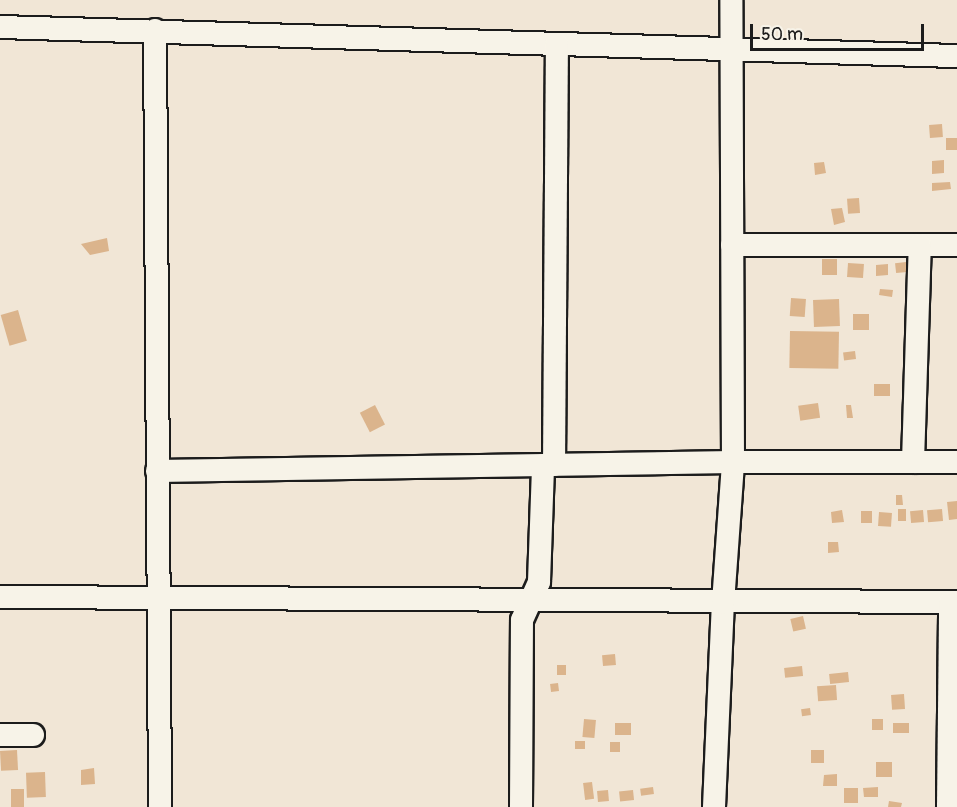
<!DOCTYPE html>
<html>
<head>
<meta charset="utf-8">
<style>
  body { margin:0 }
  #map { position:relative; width:957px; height:807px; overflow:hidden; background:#f1e6d6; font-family:Pangolin,sans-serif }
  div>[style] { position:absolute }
  .building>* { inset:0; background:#dbb48c; transform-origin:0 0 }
  .roads { filter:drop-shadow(2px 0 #1c1c1c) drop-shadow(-2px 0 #1c1c1c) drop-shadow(0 2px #1c1c1c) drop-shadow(0 -2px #1c1c1c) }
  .street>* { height:22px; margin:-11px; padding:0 11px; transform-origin:11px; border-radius:11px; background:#f7f3e8 }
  span { translate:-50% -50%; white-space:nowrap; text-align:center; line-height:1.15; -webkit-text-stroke:4.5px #f7f3e8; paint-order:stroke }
  .scale { position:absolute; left:750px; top:24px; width:174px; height:27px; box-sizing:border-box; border:3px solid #1c1c1c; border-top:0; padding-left:8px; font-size:18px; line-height:21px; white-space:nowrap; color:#1c1c1c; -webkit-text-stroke:4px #f7f3e8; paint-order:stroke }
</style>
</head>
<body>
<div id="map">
  <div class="building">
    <i style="left:942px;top:124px;width:13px;height:13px;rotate:86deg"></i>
    <i style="left:957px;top:138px;width:12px;height:11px;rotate:90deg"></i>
    <i style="clip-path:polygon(944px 160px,944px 173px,932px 174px,932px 161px)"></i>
    <i style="clip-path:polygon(824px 162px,826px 173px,815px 175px,814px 163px)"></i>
    <i style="clip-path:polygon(950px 182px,951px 189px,932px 191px,932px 183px)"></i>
    <i style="left:859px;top:198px;width:15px;height:12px;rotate:86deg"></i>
    <i style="clip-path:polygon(842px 208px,845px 222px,834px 225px,831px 209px)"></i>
    <i style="clip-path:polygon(107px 238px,109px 251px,90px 255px,81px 244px)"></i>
    <i style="left:837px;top:259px;width:16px;height:15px;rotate:90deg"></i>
    <i style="left:906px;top:262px;width:10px;height:11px;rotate:84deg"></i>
    <i style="left:848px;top:263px;width:16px;height:14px;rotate:4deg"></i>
    <i style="clip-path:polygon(888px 264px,888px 275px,876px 276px,876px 265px)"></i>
    <i style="clip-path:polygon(880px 289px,893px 290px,892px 297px,879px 295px)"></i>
    <i style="left:791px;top:298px;width:15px;height:18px;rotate:4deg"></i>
    <i style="left:839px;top:299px;width:27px;height:26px;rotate:88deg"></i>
    <i style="left:18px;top:310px;width:32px;height:18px;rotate:74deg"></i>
    <i style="left:869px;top:314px;width:16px;height:16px;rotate:90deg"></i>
    <i style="left:790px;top:331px;width:49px;height:37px;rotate:1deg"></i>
    <i style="left:855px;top:351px;width:8px;height:12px;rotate:83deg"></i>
    <i style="left:874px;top:384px;width:16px;height:12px"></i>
    <i style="left:818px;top:403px;width:15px;height:20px;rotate:82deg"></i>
    <i style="left:375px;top:405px;width:22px;height:17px;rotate:63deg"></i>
    <i style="clip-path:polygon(846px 405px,851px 405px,853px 418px,847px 418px)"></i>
    <i style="clip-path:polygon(896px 495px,902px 495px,903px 505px,896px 505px)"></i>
    <i style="clip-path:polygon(957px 501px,957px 519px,949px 520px,947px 502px)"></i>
    <i style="left:898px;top:509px;width:8px;height:12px"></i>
    <i style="left:942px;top:509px;width:12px;height:15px;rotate:85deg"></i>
    <i style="clip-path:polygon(842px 510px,844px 522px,832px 523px,831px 512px)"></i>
    <i style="left:923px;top:510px;width:12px;height:13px;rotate:85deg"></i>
    <i style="left:872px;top:511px;width:12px;height:11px;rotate:90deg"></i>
    <i style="left:879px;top:512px;width:13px;height:14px;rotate:4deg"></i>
    <i style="clip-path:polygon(828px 542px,838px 542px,839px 552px,828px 553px)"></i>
    <i style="left:803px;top:616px;width:13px;height:13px;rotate:77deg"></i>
    <i style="left:615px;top:654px;width:11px;height:13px;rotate:85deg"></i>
    <i style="left:557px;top:665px;width:9px;height:10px"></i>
    <i style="left:802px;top:666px;width:10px;height:18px;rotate:84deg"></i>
    <i style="left:848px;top:672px;width:10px;height:19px;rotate:84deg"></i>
    <i style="left:558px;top:683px;width:8px;height:8px;rotate:83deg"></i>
    <i style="left:836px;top:685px;width:15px;height:19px;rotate:86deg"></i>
    <i style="left:904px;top:694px;width:15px;height:13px;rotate:86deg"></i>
    <i style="left:810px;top:708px;width:7px;height:9px;rotate:82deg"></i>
    <i style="left:584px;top:719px;width:12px;height:18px;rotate:5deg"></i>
    <i style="left:872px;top:719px;width:11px;height:11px"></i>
    <i style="left:615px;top:723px;width:16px;height:12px"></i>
    <i style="left:893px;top:723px;width:16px;height:10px"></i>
    <i style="left:575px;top:741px;width:10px;height:8px"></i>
    <i style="left:610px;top:742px;width:10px;height:10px"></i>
    <i style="left:17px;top:750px;width:20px;height:17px;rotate:87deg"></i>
    <i style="left:811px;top:750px;width:13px;height:13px"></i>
    <i style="left:876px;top:762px;width:16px;height:15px"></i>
    <i style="clip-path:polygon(94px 768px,95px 784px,81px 785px,81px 770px)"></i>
    <i style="left:45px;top:772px;width:25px;height:19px;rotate:88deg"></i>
    <i style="clip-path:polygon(837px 774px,837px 786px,823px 786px,824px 775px)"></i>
    <i style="left:592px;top:782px;width:17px;height:9px;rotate:83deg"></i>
    <i style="left:653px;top:787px;width:7px;height:13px;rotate:82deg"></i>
    <i style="clip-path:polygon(878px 787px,878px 797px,864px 797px,863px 788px)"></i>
    <i style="left:844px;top:788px;width:14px;height:15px"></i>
    <i style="left:11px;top:789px;width:13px;height:18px"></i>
    <i style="left:608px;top:790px;width:11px;height:11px;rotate:85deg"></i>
    <i style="left:633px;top:790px;width:10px;height:14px;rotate:84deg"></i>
    <i style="clip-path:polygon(889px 801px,902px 803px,901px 807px,888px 807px)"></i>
  </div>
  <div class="roads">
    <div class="street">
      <i style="left:0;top:27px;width:957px;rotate:1.74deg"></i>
      <i style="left:155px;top:30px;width:777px;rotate:89.63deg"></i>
      <i style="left:732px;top:245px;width:225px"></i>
      <i style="left:913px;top:462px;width:217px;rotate:-88.2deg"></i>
      <i style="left:554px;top:465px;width:421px;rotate:-89.6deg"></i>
      <i style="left:157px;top:471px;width:576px;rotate:-0.9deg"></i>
      <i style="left:733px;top:462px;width:224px"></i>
      <i style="left:0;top:597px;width:957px;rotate:0.3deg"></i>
      <i style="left:0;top:735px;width:33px"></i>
      <i style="left:521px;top:807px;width:187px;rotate:-89.7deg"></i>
      <i style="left:522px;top:620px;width:42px;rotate:-65.9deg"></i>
      <i style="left:539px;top:582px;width:117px;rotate:-88deg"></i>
      <i style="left:714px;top:807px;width:204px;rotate:-87.5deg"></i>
      <i style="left:723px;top:603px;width:141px;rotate:-85.9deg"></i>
      <i style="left:733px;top:462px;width:462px;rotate:-90.2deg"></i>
      <i style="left:948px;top:807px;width:205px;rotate:-89.4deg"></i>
    </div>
  </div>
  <div class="scale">50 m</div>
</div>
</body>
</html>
